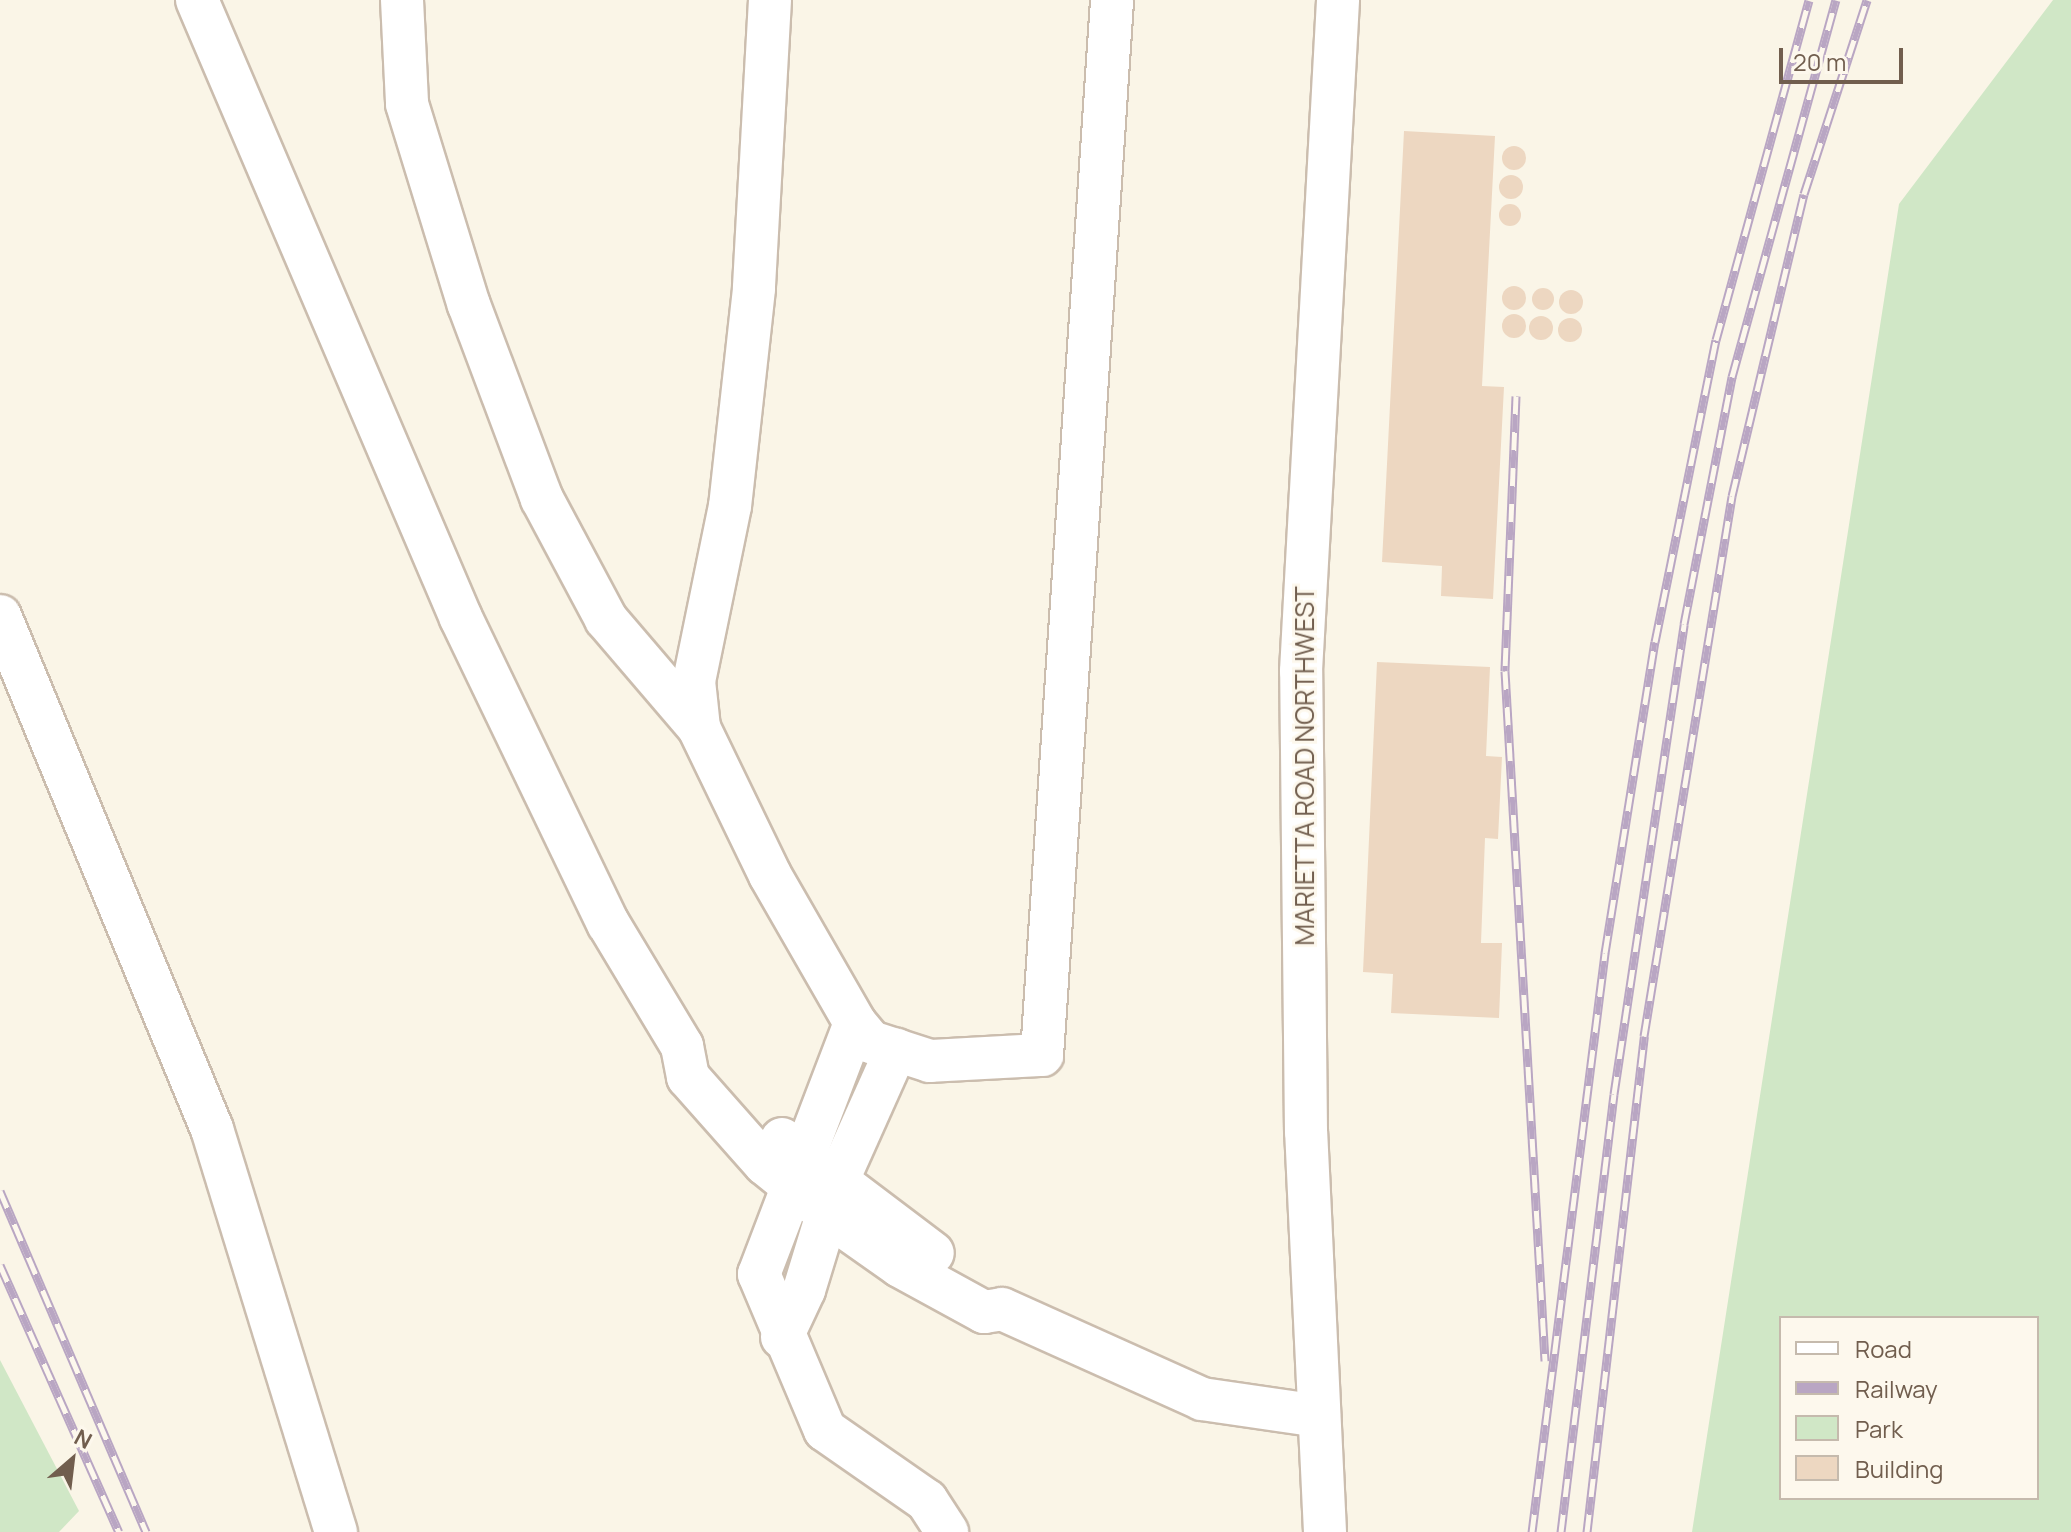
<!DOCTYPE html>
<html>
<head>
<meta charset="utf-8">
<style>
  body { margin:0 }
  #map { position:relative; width:2071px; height:1532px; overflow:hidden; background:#faf5e7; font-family:Manrope,sans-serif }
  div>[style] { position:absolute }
  .green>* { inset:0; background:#d0e7c6 }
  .building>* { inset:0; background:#edd7c1 }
  .round { border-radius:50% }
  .roads { filter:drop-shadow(2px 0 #cbbdae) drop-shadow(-2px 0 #cbbdae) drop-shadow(0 2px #cbbdae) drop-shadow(0 -2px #cbbdae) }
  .minor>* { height:42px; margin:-21px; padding:0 21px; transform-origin:21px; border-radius:21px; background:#fff }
  .rail>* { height:9px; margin-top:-4.5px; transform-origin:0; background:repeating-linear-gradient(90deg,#fdf8ed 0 18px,#b9a6c3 0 36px); box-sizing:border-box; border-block:2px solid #b9a6c3 }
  span { translate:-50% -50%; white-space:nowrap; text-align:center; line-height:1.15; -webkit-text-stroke:6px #fdf8ed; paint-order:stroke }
  .street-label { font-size:26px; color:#715e4e }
  .legend { position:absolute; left:1779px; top:1316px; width:260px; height:184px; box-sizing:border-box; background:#fdf8ed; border:2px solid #c5baad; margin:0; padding:10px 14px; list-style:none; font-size:24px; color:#715e4e }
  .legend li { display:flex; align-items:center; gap:16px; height:40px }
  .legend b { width:40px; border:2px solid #c5baad }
  .north { position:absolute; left:32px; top:1420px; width:80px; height:80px; -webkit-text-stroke:6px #fdf8ed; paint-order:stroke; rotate:28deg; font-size:22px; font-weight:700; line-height:32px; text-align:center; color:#715e4e }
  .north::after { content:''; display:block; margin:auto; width:28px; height:36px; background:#715e4e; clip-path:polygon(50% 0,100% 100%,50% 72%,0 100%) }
  .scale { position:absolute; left:1779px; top:48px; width:124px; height:36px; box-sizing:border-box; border:4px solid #715e4e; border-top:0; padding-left:10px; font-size:24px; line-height:28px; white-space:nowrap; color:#715e4e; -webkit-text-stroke:6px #fdf8ed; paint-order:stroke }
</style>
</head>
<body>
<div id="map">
  <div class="green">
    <i style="clip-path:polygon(evenodd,2053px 0,2071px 0,2071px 1532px,1692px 1532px,1899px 204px,2053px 0,2037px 1318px,2037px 1498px,1781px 1498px,1781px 1318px,2037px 1318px)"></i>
    <i style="clip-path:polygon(0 1360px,79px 1511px,59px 1532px,0 1532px)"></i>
  </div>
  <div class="building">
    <i style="clip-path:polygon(1404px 131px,1495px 136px,1482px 386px,1504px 387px,1493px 599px,1441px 596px,1442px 566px,1382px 562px)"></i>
    <i class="round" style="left:1502px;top:146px;width:24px;height:24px"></i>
    <i class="round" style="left:1499px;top:175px;width:24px;height:24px"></i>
    <i class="round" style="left:1499px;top:204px;width:22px;height:22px"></i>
    <i class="round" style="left:1502px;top:286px;width:24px;height:24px"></i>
    <i class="round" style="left:1532px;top:288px;width:22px;height:22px"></i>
    <i class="round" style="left:1559px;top:290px;width:24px;height:24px"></i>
    <i class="round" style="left:1502px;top:314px;width:24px;height:24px"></i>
    <i class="round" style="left:1529px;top:316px;width:24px;height:24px"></i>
    <i class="round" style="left:1558px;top:318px;width:24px;height:24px"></i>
    <i style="clip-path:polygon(1377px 662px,1490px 667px,1486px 756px,1502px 757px,1498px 839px,1485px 838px,1481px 943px,1502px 943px,1499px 1018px,1391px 1013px,1393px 974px,1363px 972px)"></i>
  </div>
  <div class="roads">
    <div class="minor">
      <i style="left:197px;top:0;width:672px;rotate:66.87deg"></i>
      <i style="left:461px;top:618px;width:339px;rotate:64.3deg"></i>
      <i style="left:608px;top:923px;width:144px;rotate:59deg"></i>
      <i style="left:682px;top:1046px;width:32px;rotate:79deg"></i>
      <i style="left:688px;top:1077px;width:116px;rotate:48.5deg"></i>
      <i style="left:765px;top:1164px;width:86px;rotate:38.9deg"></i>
      <i style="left:832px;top:1218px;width:83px;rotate:35.2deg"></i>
      <i style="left:900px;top:1266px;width:96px;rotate:28.7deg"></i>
      <i style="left:984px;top:1312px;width:18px;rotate:-9deg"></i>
      <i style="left:1002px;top:1309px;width:219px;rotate:24.2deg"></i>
      <i style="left:1202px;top:1399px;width:118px;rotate:8.3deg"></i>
      <i style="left:402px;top:0;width:104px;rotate:87.2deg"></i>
      <i style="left:407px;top:104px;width:210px;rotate:72.9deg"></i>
      <i style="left:469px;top:305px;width:207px;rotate:69.4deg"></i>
      <i style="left:542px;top:499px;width:136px;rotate:61.9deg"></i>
      <i style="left:606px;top:619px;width:143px;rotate:49.5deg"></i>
      <i style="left:770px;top:0;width:289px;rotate:93.2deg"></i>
      <i style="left:754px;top:289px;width:218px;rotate:96.3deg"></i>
      <i style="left:730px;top:506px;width:179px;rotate:101.6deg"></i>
      <i style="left:694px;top:681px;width:47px;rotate:83.9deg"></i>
      <i style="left:699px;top:728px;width:163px;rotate:64.2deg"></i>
      <i style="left:770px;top:875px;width:171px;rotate:60.1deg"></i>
      <i style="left:855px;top:1023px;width:25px;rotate:50deg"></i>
      <i style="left:871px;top:1042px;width:62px;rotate:17.9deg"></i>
      <i style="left:930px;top:1061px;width:112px;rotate:-3.1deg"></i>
      <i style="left:1042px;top:1055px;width:1057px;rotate:-86.2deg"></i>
      <i style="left:0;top:616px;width:555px;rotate:67.55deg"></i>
      <i style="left:212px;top:1129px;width:422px;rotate:72.9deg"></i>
      <i style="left:855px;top:1023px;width:269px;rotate:110.9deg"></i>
      <i style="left:759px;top:1274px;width:169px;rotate:67.1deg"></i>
      <i style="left:825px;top:1430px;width:124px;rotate:34.8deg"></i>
      <i style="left:927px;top:1501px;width:37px;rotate:57deg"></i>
      <i style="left:782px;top:1139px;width:189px;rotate:37.1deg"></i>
      <i style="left:782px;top:1337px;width:52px;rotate:-64.9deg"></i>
      <i style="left:804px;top:1290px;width:113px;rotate:-73deg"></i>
      <i style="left:837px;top:1182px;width:145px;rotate:-65.9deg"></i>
      <i style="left:1325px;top:1532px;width:400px;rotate:-92.7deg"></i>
      <i style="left:1306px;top:1132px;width:461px;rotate:-90.6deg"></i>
      <i style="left:1301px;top:671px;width:672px;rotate:-86.84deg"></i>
    </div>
  </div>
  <div class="rail">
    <i style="left:1516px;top:396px;width:275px;rotate:92.3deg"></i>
    <i style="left:1505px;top:671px;width:691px;rotate:86.68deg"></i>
    <i style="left:0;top:1191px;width:371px;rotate:66.8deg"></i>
    <i style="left:0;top:1265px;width:292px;rotate:66deg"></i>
    <i style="left:1532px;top:1532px;width:584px;rotate:-82.81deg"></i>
    <i style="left:1605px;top:953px;width:315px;rotate:-80.9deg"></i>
    <i style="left:1655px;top:642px;width:308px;rotate:-78.6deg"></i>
    <i style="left:1716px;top:340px;width:352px;rotate:-74.7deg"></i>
    <i style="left:1561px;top:1532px;width:441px;rotate:-83.1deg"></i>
    <i style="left:1614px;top:1094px;width:475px;rotate:-81.5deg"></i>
    <i style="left:1684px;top:624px;width:252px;rotate:-79deg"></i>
    <i style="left:1732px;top:377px;width:391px;rotate:-74.6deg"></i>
    <i style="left:1587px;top:1532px;width:499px;rotate:-83.4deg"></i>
    <i style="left:1644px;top:1036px;width:547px;rotate:-80.74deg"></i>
    <i style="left:1732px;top:496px;width:310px;rotate:-76.6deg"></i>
    <i style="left:1804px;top:194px;width:204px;rotate:-72deg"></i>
  </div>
  <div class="street-label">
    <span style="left:1305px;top:766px;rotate:-90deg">MARIETTA ROAD NORTHWEST</span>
  </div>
  <ul class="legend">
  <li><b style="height:10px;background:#fff"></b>Road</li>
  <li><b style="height:10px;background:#b9a6c3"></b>Railway</li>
  <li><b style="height:22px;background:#d0e7c6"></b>Park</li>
  <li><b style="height:22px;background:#edd7c1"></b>Building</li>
  </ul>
  <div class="north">N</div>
  <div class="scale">20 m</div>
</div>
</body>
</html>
